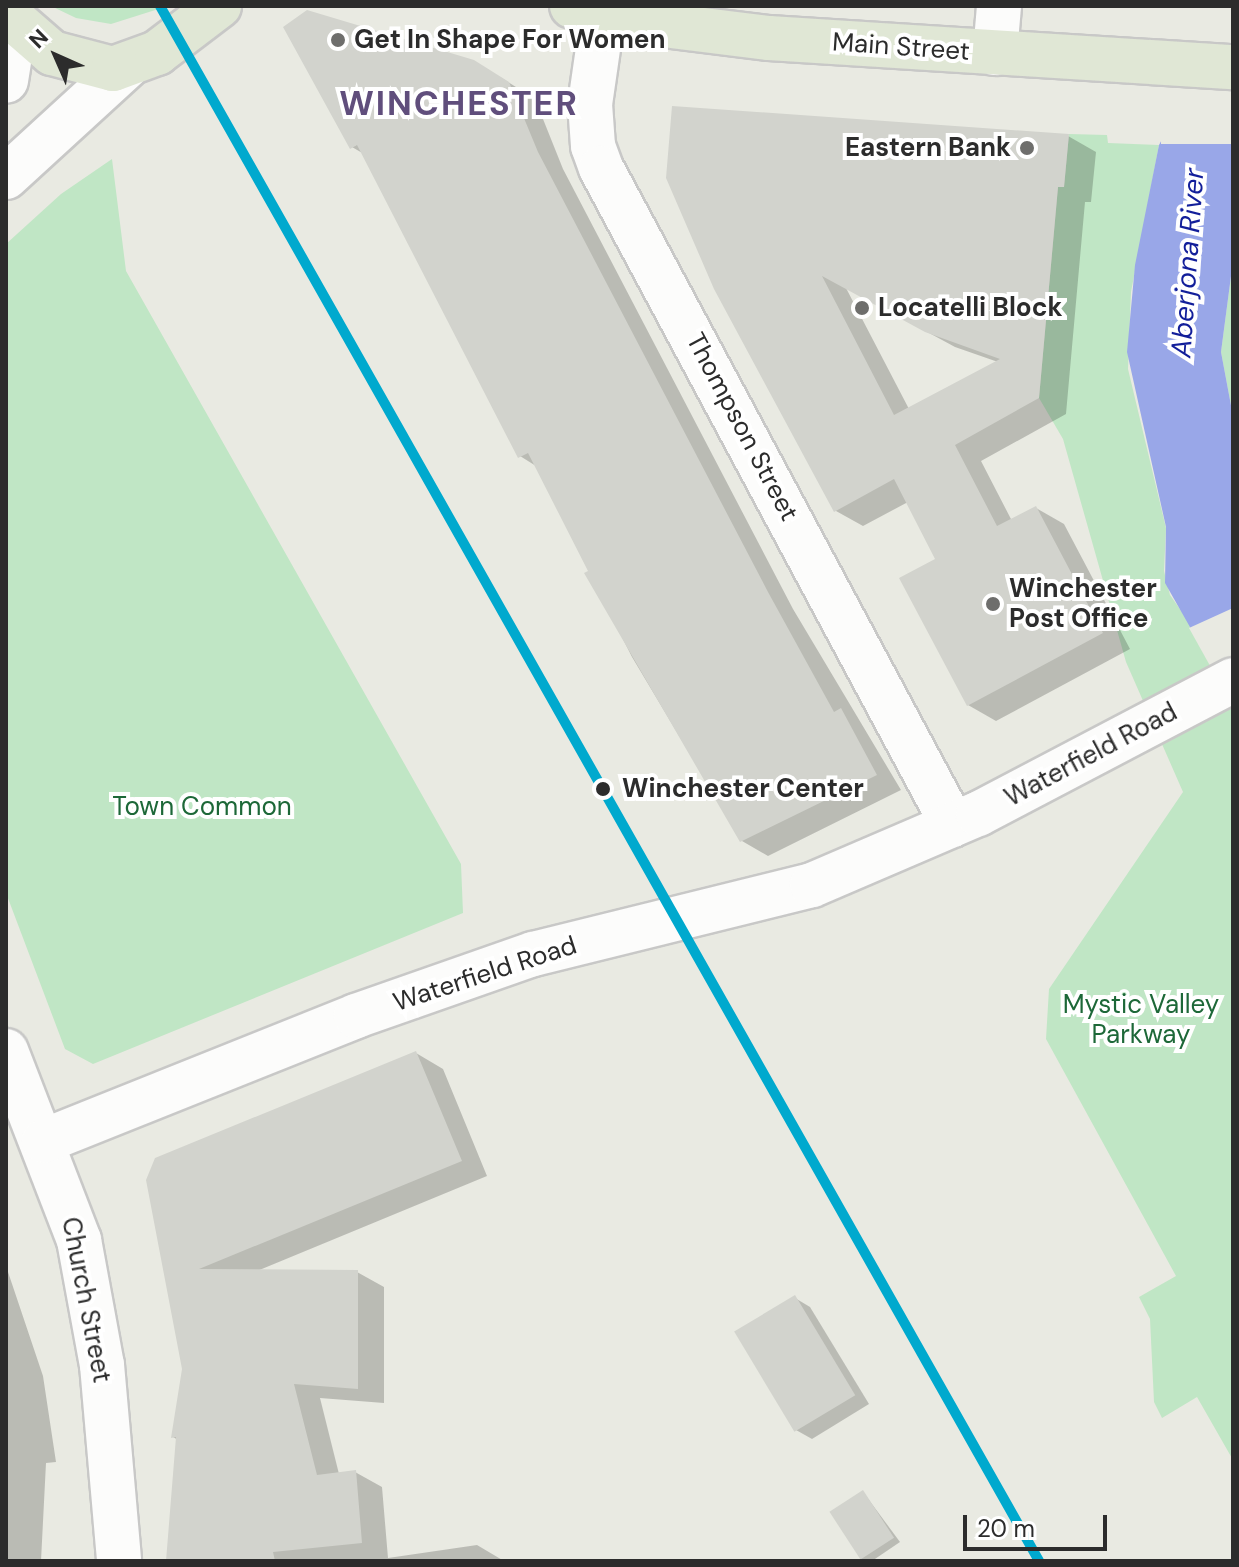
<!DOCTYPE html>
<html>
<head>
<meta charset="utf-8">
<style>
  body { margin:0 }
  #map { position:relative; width:1239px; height:1567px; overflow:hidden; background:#e9eae2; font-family:"DM Sans",sans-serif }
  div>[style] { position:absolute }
  .green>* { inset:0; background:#c0e6c5 }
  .water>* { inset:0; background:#99a7e8 }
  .pier>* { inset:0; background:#e9eae2; transform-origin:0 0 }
  .shadow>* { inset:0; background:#0003 }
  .building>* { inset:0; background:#d2d3cd; transform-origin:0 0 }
  .roads { filter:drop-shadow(2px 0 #c8c8c7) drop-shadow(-2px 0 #c8c8c7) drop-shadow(0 2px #c8c8c7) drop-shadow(0 -2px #c8c8c7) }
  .street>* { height:44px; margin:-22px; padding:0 22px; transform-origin:22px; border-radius:22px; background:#fcfcfb }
  .secondary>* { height:44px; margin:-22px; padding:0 22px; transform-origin:22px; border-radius:22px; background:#fcfcfb }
  .primary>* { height:44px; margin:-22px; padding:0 22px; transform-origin:22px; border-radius:22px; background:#e0e7d5 }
  .rail-1>* { height:10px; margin:-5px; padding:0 5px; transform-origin:5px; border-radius:5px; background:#00a9ce }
  .dots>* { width:22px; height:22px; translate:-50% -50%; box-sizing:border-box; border:4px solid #fff; border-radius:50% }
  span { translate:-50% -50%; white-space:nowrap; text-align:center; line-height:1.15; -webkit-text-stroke:8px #fff; paint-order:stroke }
  .poi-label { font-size:26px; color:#2c2c2c; font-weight:700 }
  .left { translate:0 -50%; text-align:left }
  .right { translate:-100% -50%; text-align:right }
  .street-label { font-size:26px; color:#2c2c2c }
  .stop-label { font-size:26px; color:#2c2c2c; font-weight:700 }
  .park-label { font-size:26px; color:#1d6838 }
  .water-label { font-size:28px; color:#121e9a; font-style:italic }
  .district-label { font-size:34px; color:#604e7c; font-weight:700; letter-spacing:2px }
  .frame { position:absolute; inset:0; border:8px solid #2c2c2c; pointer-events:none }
  .north { position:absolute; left:16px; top:16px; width:80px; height:80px; -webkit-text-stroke:6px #fff; paint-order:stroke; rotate:315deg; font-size:22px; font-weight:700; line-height:32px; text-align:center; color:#2c2c2c }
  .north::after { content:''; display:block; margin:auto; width:28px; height:36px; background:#2c2c2c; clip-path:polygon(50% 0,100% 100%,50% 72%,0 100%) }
  .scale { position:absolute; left:963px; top:1515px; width:144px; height:36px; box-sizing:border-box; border:4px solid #2c2c2c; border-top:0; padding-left:10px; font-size:24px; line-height:28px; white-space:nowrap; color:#2c2c2c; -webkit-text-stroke:6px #fff; paint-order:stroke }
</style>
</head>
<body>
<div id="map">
  <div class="green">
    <i style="clip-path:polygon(51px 6px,168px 6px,111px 24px,76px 18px)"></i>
    <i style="clip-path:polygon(1069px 134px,1107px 135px,1108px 143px,1159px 145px,1131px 292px,1128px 369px,1166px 528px,1164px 571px,1170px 595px,1194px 629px,1233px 703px,1233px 1460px,1197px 1397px,1162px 1418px,1154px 1402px,1150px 1319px,1139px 1297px,1176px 1276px,1046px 1039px,1049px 989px,1183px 792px,1126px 662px,1063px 439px,1039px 398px,1058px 187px,1064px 187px)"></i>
    <i style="clip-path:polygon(112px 159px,126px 271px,461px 864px,463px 913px,93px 1064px,65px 1049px,6px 893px,6px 244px,61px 194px)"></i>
    <i style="clip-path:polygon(1233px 261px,1233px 416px,1221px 352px)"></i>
  </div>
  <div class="water">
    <i style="clip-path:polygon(1233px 6px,1233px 261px,1221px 352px,1233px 416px,1233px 703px,1165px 583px,1166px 527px,1127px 352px,1135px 265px,1159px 145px)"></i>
  </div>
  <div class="pier">
    <i style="left:1161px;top:6px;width:72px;height:138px"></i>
    <i style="clip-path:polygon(1233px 608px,1233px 707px,1189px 628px)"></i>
  </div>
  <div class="shadow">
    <i style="clip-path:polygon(500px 77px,535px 99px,563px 169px,793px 609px,901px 790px,768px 856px,742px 841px,632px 657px,536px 466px,520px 456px,364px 154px,352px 147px)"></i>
    <i style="clip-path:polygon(evenodd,1068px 136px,1096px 152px,1091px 202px,1085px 202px,1066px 414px,981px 461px,1012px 521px,1036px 508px,1064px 524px,1130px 649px,996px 721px,968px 705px,938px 560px,908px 502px,863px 526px,836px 511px,715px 288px,1068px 136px,846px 288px,955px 347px,998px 362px,909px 409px,846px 288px)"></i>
    <i style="clip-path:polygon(416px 1053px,443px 1069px,487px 1176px,257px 1271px,357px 1272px,384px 1287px,384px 1403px,320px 1398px,339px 1474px,355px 1472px,382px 1487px,388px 1558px,477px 1545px,504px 1561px,168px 1561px,178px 1440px,173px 1437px,184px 1369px,148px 1180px)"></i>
    <i style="clip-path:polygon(6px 1266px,43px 1376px,56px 1462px,46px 1463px,41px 1561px,6px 1561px)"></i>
    <i style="clip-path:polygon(795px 1298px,810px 1307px,869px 1404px,812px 1439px,796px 1430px)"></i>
    <i style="clip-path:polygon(863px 1492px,900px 1542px,872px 1561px,861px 1559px)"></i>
  </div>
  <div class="building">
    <i style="clip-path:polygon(307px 10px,474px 60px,509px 82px,538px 152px,768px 592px,834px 712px,841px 708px,877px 775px,740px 842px,584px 573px,588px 571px,528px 453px,518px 458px,357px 145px,350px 149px,283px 27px)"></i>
    <i style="clip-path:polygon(evenodd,672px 106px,1069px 134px,1064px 187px,1058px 187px,1039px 398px,955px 445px,997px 526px,1036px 506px,1103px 633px,967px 706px,899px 578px,935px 559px,894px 479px,834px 512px,714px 289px,666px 178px,672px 106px,822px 276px,925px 332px,1000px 359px,894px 415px,822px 276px)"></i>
    <i style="clip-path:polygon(416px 1051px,462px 1161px,199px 1269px,358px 1270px,358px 1389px,294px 1384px,317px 1475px,356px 1470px,362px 1543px,273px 1552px,275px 1561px,166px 1561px,176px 1437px,171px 1438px,182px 1369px,146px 1180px,155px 1158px)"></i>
    <i style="left:795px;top:1295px;width:117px;height:71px;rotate:59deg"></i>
    <i style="left:863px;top:1490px;width:57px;height:40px;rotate:57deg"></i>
  </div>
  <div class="roads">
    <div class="street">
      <i style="left:603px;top:14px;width:91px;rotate:98.2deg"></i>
      <i style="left:590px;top:104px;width:42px;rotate:85.9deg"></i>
      <i style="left:593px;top:146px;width:23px;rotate:70deg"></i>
      <i style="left:601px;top:168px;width:745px;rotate:61.82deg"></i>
      <i style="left:995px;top:53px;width:47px;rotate:-85.1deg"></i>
    </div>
    <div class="secondary">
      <i style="left:6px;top:22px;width:27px;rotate:80deg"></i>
      <i style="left:11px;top:49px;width:32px;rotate:99deg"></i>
      <i style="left:6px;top:177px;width:164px;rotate:-42.5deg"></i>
      <i style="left:6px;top:1051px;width:203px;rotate:68.9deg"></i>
      <i style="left:79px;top:1240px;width:127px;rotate:79.6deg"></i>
      <i style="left:102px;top:1365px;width:197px;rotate:85deg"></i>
      <i style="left:44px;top:1141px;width:336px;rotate:-21.8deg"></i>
      <i style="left:356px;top:1016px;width:188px;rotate:-19.3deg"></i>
      <i style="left:533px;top:954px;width:287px;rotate:-13.9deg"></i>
      <i style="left:812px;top:885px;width:181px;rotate:-23.2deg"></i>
      <i style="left:978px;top:814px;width:288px;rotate:-27.7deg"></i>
    </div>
    <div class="primary">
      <i style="left:572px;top:6px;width:93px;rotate:11.8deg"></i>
      <i style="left:663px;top:25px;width:107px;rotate:7deg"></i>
      <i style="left:769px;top:38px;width:465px;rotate:3.6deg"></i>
      <i style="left:6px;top:13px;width:61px;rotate:41deg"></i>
      <i style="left:52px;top:53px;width:63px;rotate:14.7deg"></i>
      <i style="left:113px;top:69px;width:47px;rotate:-20deg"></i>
      <i style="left:157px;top:53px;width:78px;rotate:-37.2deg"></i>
    </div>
  </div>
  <div class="rail-1">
    <i style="left:160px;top:6px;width:1786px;rotate:60.52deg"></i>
  </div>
  <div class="dots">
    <i style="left:338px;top:40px;background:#6e6e6c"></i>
    <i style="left:1027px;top:148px;background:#6e6e6c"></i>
    <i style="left:862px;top:308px;background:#6e6e6c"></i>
    <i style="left:993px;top:604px;background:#6e6e6c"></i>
    <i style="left:603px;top:789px;background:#2c2c2c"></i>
  </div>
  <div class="poi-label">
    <span class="left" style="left:354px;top:40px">Get In Shape For Women</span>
    <span class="right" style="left:1011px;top:148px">Eastern Bank</span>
    <span class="left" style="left:878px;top:308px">Locatelli Block</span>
    <span class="left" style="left:1009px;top:604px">Winchester<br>Post Office</span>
  </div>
  <div class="street-label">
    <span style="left:901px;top:47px;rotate:4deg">Main Street</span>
    <span style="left:742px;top:427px;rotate:62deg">Thompson Street</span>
    <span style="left:1091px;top:755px;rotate:-28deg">Waterfield Road</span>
    <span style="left:485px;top:974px;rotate:-18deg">Waterfield Road</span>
    <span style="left:86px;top:1300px;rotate:79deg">Church Street</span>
  </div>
  <div class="stop-label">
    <span class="left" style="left:622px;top:789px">Winchester Center</span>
  </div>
  <div class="park-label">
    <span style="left:202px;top:807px">Town Common</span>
    <span style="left:1141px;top:1020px">Mystic Valley<br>Parkway</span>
  </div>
  <div class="water-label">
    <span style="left:1188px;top:263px;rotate:-86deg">Aberjona River</span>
  </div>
  <div class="district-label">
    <span style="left:459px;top:104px">WINCHESTER</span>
  </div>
  <div class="frame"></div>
  <div class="north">N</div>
  <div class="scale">20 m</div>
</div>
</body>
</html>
